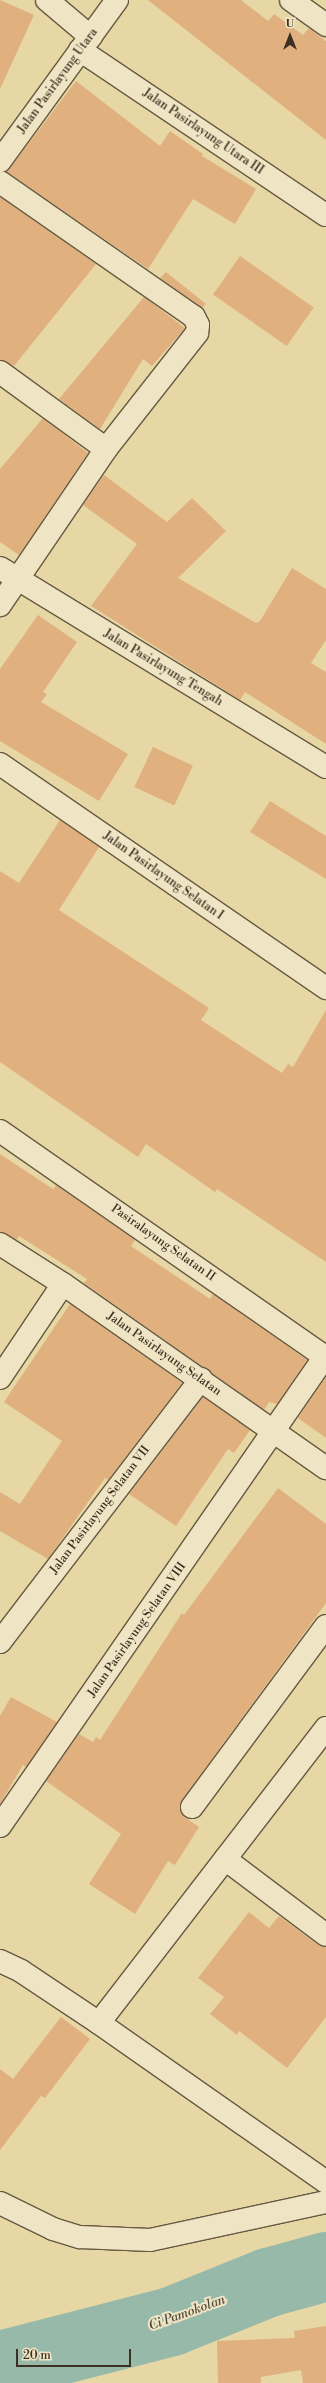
<!DOCTYPE html>
<html>
<head>
<meta charset="utf-8">
<style>
  body { margin:0 }
  #map { position:relative; width:326px; height:2383px; overflow:hidden; background:#e6d7a5; font-family:"Libre Bodoni",serif }
  div>[style] { position:absolute }
  .river>* { height:69px; margin:-34.5px; padding:0 34.5px; transform-origin:34.5px; border-radius:34.5px; background:#96b9a9 }
  .building>* { inset:0; background:#e0b07f; transform-origin:0 0 }
  .roads { filter:drop-shadow(1px 0 #675942) drop-shadow(-1px 0 #675942) drop-shadow(0 1px #675942) drop-shadow(0 -1px #675942) }
  .minor>* { height:22px; margin:-11px; padding:0 11px; transform-origin:11px; border-radius:11px; background:#efe5c4 }
  span { translate:-50% -50%; white-space:nowrap; text-align:center; line-height:1.15; -webkit-text-stroke:4px #efe5c4; paint-order:stroke }
  .street-label { font-size:12px; color:#3d2f21 }
  .water-label { font-size:13px; color:#4f4b3c; font-style:italic }
  .north { position:absolute; left:270px; top:16px; width:40px; height:40px; -webkit-text-stroke:3px #efe5c4; paint-order:stroke; rotate:0deg; font-size:11px; font-weight:700; line-height:16px; text-align:center; color:#3d2f21 }
  .north::after { content:''; display:block; margin:auto; width:14px; height:18px; background:#3d2f21; clip-path:polygon(50% 0,100% 100%,50% 72%,0 100%) }
  .scale { position:absolute; left:16px; top:2349px; width:115px; height:18px; box-sizing:border-box; border:2px solid #3d2f21; border-top:0; padding-left:5px; font-size:12px; line-height:14px; white-space:nowrap; color:#3d2f21; -webkit-text-stroke:3px #efe5c4; paint-order:stroke }
</style>
</head>
<body>
<div id="map">
  <div class="river">
    <i style="left:0;top:2365px;width:177px;rotate:-14.4deg"></i>
    <i style="left:171px;top:2321px;width:105px;rotate:-21.9deg"></i>
    <i style="left:268px;top:2282px;width:60px;rotate:-15.4deg"></i>
  </div>
  <div class="building">
    <i style="clip-path:polygon(0 0,34px 15px,0 89px)"></i>
    <i style="clip-path:polygon(148px 0,241px 0,268px 21px,274px 14px,303px 35px,309px 28px,319px 36px,326px 41px,326px 140px)"></i>
    <i style="clip-path:polygon(76px 81px,160px 146px,170px 131px,203px 154px,202px 156px,256px 189px,235px 224px,193px 199px,148px 269px,7px 172px)"></i>
    <i style="clip-path:polygon(0 197px,96px 264px,14px 366px,0 360px)"></i>
    <i style="left:240px;top:256px;width:90px;height:47px;rotate:35deg"></i>
    <i style="clip-path:polygon(166px 272px,206px 304px,202px 308px,160px 278px)"></i>
    <i style="clip-path:polygon(144px 297px,185px 328px,152px 366px,143px 359px,100px 429px,59px 399px)"></i>
    <i style="clip-path:polygon(43px 418px,88px 453px,19px 555px,0 542px,0 469px)"></i>
    <i style="clip-path:polygon(104px 475px,167px 522px,192px 498px,226px 531px,178px 578px,256px 623px,260px 621px,292px 568px,326px 589px,326px 640px,311px 663px,326px 672px,326px 744px,245px 692px,240px 700px,91px 606px,137px 544px,83px 505px)"></i>
    <i style="clip-path:polygon(38px 615px,77px 642px,43px 692px,47px 694px,41px 702px,128px 754px,99px 801px,0 741px,0 669px)"></i>
    <i style="left:153px;top:747px;width:44px;height:44px;rotate:25deg"></i>
    <i style="clip-path:polygon(270px 801px,326px 836px,326px 879px,250px 832px)"></i>
    <i style="clip-path:polygon(60px 820px,99px 847px,59px 910px,209px 1008px,201px 1020px,282px 1073px,288px 1064px,293px 1067px,326px 1010px,326px 1262px,217px 1189px,215px 1192px,146px 1144px,138px 1157px,0 1062px,0 871px,19px 883px)"></i>
    <i style="clip-path:polygon(0 1154px,53px 1189px,56px 1185px,135px 1240px,131px 1246px,210px 1299px,213px 1294px,307px 1360px,277px 1404px,269px 1402px,264px 1410px,84px 1283px,87px 1279px,19px 1236px,17px 1240px,0 1232px)"></i>
    <i style="clip-path:polygon(70px 1304px,182px 1383px,108px 1480px,105px 1478px,48px 1559px,0 1531px,0 1492px,20px 1504px,62px 1441px,4px 1402px)"></i>
    <i style="clip-path:polygon(326px 1377px,326px 1438px,298px 1418px)"></i>
    <i style="clip-path:polygon(203px 1397px,250px 1430px,234px 1453px,228px 1449px,176px 1526px,129px 1494px)"></i>
    <i style="clip-path:polygon(278px 1488px,326px 1524px,326px 1603px,182px 1800px,180px 1806px,183px 1816px,199px 1827px,175px 1865px,168px 1861px,135px 1914px,89px 1884px,121px 1834px,46px 1781px,79px 1734px,93px 1742px,96px 1737px,100px 1740px,182px 1613px,184px 1615px)"></i>
    <i style="clip-path:polygon(11px 1697px,57px 1722px,26px 1767px,23px 1765px,0 1804px,0 1716px)"></i>
    <i style="clip-path:polygon(249px 1912px,269px 1928px,279px 1916px,318px 1945px,326px 1947px,326px 2017px,287px 2068px,239px 2031px,237px 2035px,210px 2014px,224px 1997px,198px 1978px)"></i>
    <i style="clip-path:polygon(61px 2017px,90px 2039px,45px 2098px,41px 2096px,0 2150px,0 2069px,13px 2079px)"></i>
    <i style="clip-path:polygon(326px 2326px,326px 2383px,303px 2383px,301px 2370px,261px 2377px,261px 2383px,218px 2383px,217px 2341px,295px 2338px,294px 2331px)"></i>
  </div>
  <div class="roads">
    <div class="minor">
      <i style="left:47px;top:0;width:57px;rotate:40.1deg"></i>
      <i style="left:291px;top:0;width:43px;rotate:35.5deg"></i>
      <i style="left:80px;top:50px;width:296px;rotate:33.9deg"></i>
      <i style="left:0;top:161px;width:199px;rotate:-54deg"></i>
      <i style="left:0;top:182px;width:236px;rotate:34.8deg"></i>
      <i style="left:194px;top:317px;width:9px;rotate:63deg"></i>
      <i style="left:198px;top:325px;width:8px;rotate:97deg"></i>
      <i style="left:197px;top:333px;width:147px;rotate:128.1deg"></i>
      <i style="left:106px;top:449px;width:189px;rotate:124.2deg"></i>
      <i style="left:0;top:372px;width:131px;rotate:36deg"></i>
      <i style="left:0;top:568px;width:382px;rotate:31.4deg"></i>
      <i style="left:0;top:764px;width:396px;rotate:34.5deg"></i>
      <i style="left:0;top:1131px;width:396px;rotate:34.8deg"></i>
      <i style="left:0;top:1244px;width:75px;rotate:32.4deg"></i>
      <i style="left:63px;top:1284px;width:321px;rotate:35deg"></i>
      <i style="left:0;top:1378px;width:113px;rotate:-56.2deg"></i>
      <i style="left:0;top:1642px;width:331px;rotate:-52.6deg"></i>
      <i style="left:326px;top:1728px;width:372px;rotate:127.6deg"></i>
      <i style="left:99px;top:2023px;width:277px;rotate:35deg"></i>
      <i style="left:192px;top:1807px;width:225px;rotate:-53.5deg"></i>
      <i style="left:0;top:1826px;width:573px;rotate:-55.31deg"></i>
      <i style="left:225px;top:1859px;width:126px;rotate:37deg"></i>
      <i style="left:0;top:1961px;width:23px;rotate:25deg"></i>
      <i style="left:21px;top:1971px;width:94px;rotate:33.7deg"></i>
      <i style="left:0;top:2203px;width:59px;rotate:26.1deg"></i>
      <i style="left:53px;top:2229px;width:28px;rotate:17deg"></i>
      <i style="left:80px;top:2237px;width:70px;rotate:2.5deg"></i>
      <i style="left:150px;top:2240px;width:180px;rotate:-12.2deg"></i>
    </div>
  </div>
  <div class="street-label">
    <span style="left:58px;top:81px;rotate:-54deg">Jalan Pasirlayung Utara</span>
    <span style="left:203px;top:132px;rotate:34deg">Jalan Pasirlayung Utara III</span>
    <span style="left:163px;top:668px;rotate:31deg">Jalan Pasirlayung Tengah</span>
    <span style="left:163px;top:876px;rotate:35deg">Jalan Pasirlayung Selatan I</span>
    <span style="left:163px;top:1243px;rotate:35deg">Pasiralayung Selatan II</span>
    <span style="left:164px;top:1354px;rotate:35deg">Jalan Pasirlayung Selatan</span>
    <span style="left:100px;top:1510px;rotate:-53deg">Jalan Pasirlayung Selatan VII</span>
    <span style="left:137px;top:1630px;rotate:-55deg">Jalan Pasirlayung Selatan VIII</span>
  </div>
  <div class="water-label">
    <span style="left:187px;top:2313px;rotate:-20deg">Ci Pamokolan</span>
  </div>
  <div class="north">U</div>
  <div class="scale">20 m</div>
</div>
</body>
</html>
